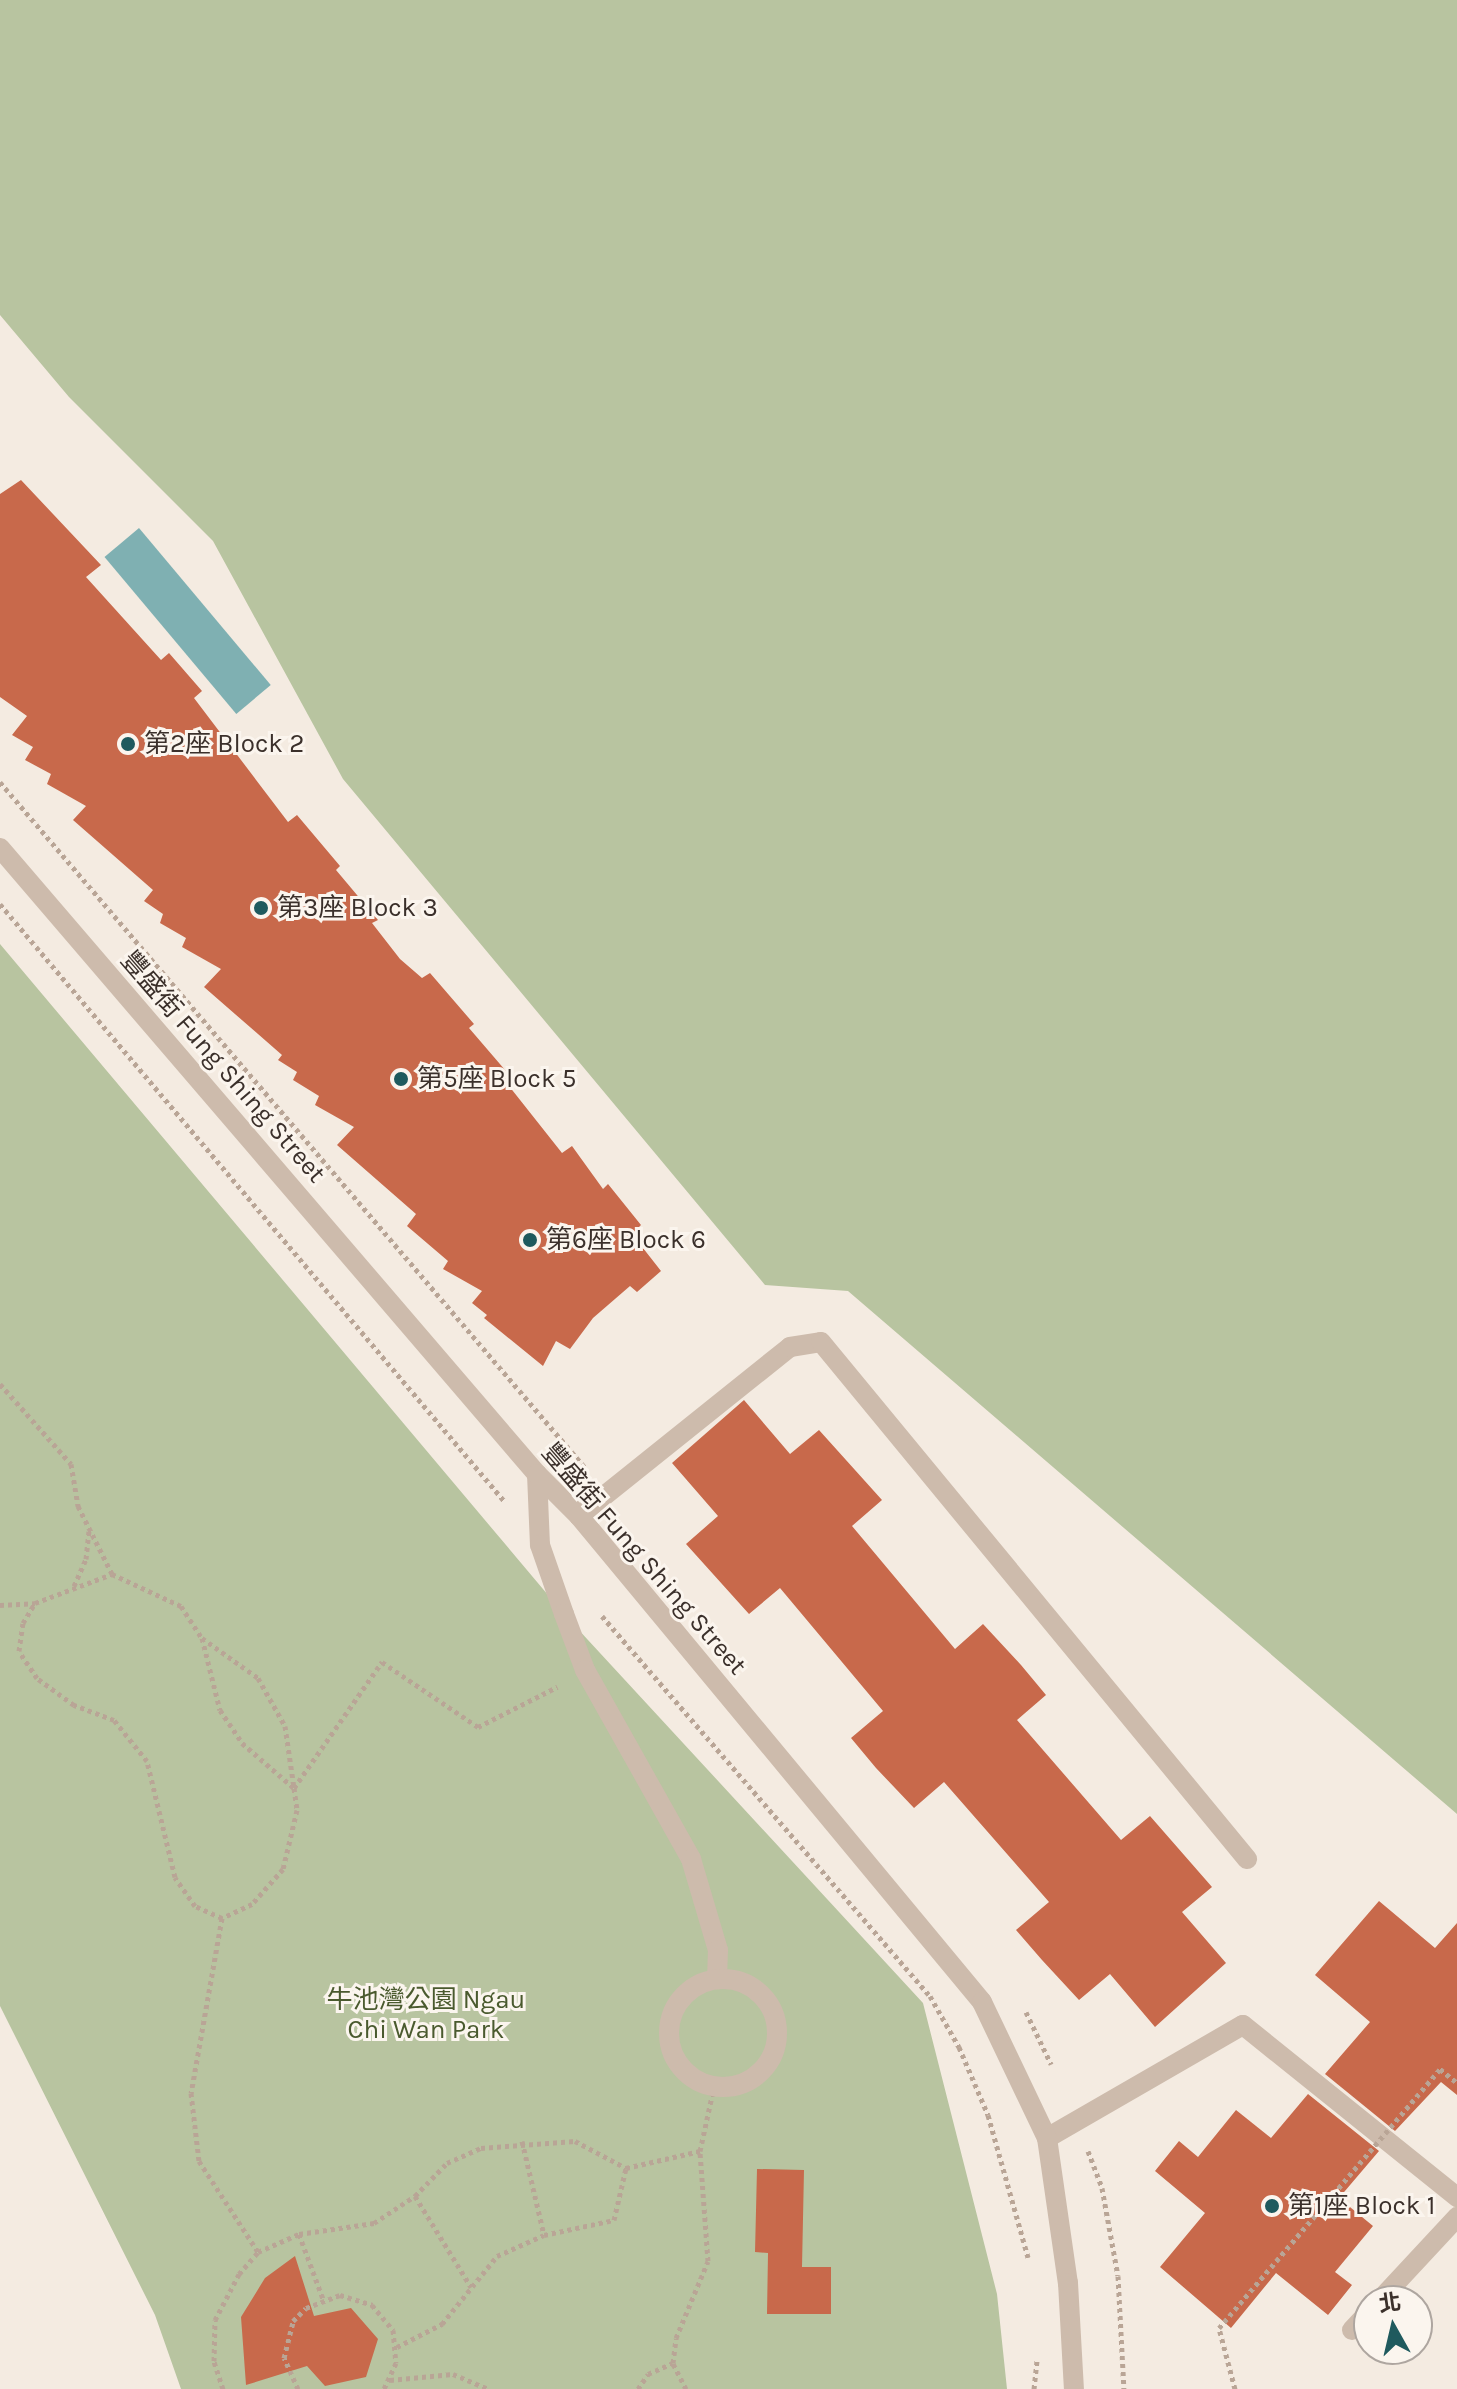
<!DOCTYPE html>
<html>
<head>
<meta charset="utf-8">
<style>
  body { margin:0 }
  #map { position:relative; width:1457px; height:2389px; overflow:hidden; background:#f4ebe1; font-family:Karla,"Noto Sans TC",sans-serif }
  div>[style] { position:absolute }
  .green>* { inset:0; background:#b8c4a0 }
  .water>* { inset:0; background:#7fb0b2; transform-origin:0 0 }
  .building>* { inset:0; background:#c8694b }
  .path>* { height:5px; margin-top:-2.5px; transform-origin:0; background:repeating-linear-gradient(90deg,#b9a596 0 4px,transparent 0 8px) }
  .lane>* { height:20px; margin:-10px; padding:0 10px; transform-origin:10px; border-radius:10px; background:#cdbbac }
  .lane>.ring { margin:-10px; padding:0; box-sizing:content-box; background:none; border:20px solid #cdbbac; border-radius:50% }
  .street>* { height:20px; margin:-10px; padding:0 10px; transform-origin:10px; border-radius:10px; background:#cdbbac }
  .path-bridge>* { height:5px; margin-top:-2.5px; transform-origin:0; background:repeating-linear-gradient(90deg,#b9a596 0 4px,transparent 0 8px) }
  .dots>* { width:22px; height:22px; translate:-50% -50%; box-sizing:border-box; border:4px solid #fbf5ee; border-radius:50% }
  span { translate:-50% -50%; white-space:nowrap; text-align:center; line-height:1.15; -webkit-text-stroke:6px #fbf5ee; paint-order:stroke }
  .poi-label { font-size:26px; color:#3b302b }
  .left { translate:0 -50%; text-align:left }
  .street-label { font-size:26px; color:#3b302b }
  .park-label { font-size:26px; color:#4a5a2e }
  .north { position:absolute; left:1353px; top:2285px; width:80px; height:80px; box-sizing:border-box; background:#fbf5ee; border:2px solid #aea6a0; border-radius:50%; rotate:352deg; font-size:22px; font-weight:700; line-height:32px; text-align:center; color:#3b302b }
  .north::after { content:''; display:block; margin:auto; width:28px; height:36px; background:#1f5a5e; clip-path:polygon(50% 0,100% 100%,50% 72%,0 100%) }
</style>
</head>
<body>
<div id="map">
  <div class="green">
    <i style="clip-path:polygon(0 0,1457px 0,1457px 1814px,848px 1291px,765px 1285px,343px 779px,213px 541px,69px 397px,0 315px)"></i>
    <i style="clip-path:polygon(0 944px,564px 1614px,923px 2003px,997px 2294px,1007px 2389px,181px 2389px,155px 2315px,0 2006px)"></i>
  </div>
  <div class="water">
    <i style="left:139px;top:528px;width:205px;height:45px;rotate:50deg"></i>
  </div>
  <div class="building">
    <i style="clip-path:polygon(21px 480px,101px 565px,86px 577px,161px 660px,169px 653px,202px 691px,194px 698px,288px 822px,297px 815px,340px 866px,336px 870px,378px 920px,372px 923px,400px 959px,422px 978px,430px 973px,474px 1024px,469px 1028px,511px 1077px,505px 1081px,562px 1153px,572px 1146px,603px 1189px,608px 1184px,641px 1225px,632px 1234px,661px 1271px,637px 1292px,630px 1286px,593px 1318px,570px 1349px,556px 1341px,543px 1366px,484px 1318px,487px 1315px,472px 1303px,482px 1291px,443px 1269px,448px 1261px,407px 1226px,416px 1214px,337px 1145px,354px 1127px,315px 1105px,319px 1096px,293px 1080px,297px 1072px,278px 1060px,282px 1055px,204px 987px,221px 969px,182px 947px,186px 938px,160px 923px,163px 914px,144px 901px,153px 890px,73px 820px,86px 806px,47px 784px,51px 774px,25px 760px,33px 747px,12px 735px,27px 716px,0 697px,0 494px)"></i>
    <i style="clip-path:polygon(744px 1400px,790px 1454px,819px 1430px,882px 1500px,852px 1526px,955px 1649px,983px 1624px,1021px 1665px,1046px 1695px,1017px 1720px,1121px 1840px,1150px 1816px,1212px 1887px,1182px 1912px,1226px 1963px,1155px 2027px,1110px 1974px,1079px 2000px,1042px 1960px,1016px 1930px,1049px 1902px,944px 1782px,914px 1808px,876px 1768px,851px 1738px,883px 1711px,780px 1588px,749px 1614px,686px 1544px,718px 1516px,672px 1463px)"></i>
    <i style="clip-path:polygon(1379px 1901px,1435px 1948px,1457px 1923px,1457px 2095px,1441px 2082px,1395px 2131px,1325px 2074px,1370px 2022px,1315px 1975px)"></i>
    <i style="clip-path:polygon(1308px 2094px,1379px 2151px,1339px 2198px,1373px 2226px,1335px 2272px,1352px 2285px,1328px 2315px,1276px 2273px,1231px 2328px,1160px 2267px,1205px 2213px,1155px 2171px,1179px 2141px,1198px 2157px,1236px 2110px,1271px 2138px)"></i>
    <i style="clip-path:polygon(757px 2169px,804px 2170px,802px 2267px,831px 2267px,831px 2314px,767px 2314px,768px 2253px,755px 2252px)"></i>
    <i style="clip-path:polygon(295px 2256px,314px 2316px,351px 2308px,378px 2339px,366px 2377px,325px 2386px,307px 2366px,246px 2385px,241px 2317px,265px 2278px)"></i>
  </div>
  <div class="path">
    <i style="left:0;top:782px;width:904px;rotate:49.53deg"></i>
    <i style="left:0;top:904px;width:783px;rotate:49.82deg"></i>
    <i style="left:0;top:1384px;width:107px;rotate:48.4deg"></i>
    <i style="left:71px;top:1464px;width:43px;rotate:80.5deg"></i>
    <i style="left:78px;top:1506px;width:76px;rotate:63.4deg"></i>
    <i style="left:112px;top:1574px;width:76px;rotate:24.9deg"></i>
    <i style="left:181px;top:1606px;width:38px;rotate:57deg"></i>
    <i style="left:202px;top:1638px;width:74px;rotate:76deg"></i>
    <i style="left:220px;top:1710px;width:40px;rotate:56deg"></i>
    <i style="left:242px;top:1743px;width:69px;rotate:40.9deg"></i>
    <i style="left:294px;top:1788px;width:22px;rotate:82deg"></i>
    <i style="left:297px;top:1810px;width:61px;rotate:103.3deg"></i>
    <i style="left:283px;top:1869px;width:47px;rotate:131.5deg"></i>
    <i style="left:252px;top:1904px;width:33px;rotate:155deg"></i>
    <i style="left:222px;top:1918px;width:30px;rotate:-156deg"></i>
    <i style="left:195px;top:1906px;width:35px;rotate:-125deg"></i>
    <i style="left:175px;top:1877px;width:119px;rotate:-103.6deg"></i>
    <i style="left:147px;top:1761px;width:53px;rotate:-128.8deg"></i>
    <i style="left:114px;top:1720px;width:43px;rotate:-159.4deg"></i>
    <i style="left:74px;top:1705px;width:46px;rotate:-143.9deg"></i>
    <i style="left:37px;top:1678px;width:32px;rotate:-124deg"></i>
    <i style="left:19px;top:1651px;width:28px;rotate:-82deg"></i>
    <i style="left:23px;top:1623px;width:23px;rotate:-59deg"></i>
    <i style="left:74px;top:1586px;width:30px;rotate:-66deg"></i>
    <i style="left:86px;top:1559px;width:28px;rotate:-84deg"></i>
    <i style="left:0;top:1605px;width:35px;rotate:-3deg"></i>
    <i style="left:35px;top:1603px;width:82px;rotate:-20.6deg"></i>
    <i style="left:602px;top:1616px;width:502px;rotate:49.2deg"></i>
    <i style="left:930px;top:1996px;width:59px;rotate:60.4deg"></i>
    <i style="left:959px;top:2047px;width:74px;rotate:66.9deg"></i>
    <i style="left:988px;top:2115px;width:148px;rotate:74.3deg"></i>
    <i style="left:202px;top:1638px;width:69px;rotate:35.5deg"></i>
    <i style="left:258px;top:1678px;width:55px;rotate:60.6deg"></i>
    <i style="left:285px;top:1726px;width:63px;rotate:81.7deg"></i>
    <i style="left:294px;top:1788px;width:154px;rotate:-55.1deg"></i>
    <i style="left:382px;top:1662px;width:116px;rotate:34.1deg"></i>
    <i style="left:478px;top:1727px;width:89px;rotate:-26.9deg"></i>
    <i style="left:222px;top:1918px;width:178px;rotate:100deg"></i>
    <i style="left:191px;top:2093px;width:68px;rotate:83.3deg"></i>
    <i style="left:199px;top:2161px;width:108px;rotate:57deg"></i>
    <i style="left:1026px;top:2012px;width:58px;rotate:64.3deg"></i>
    <i style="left:522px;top:2141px;width:97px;rotate:76.8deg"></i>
    <i style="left:1088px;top:2151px;width:40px;rotate:69deg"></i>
    <i style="left:1102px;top:2188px;width:89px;rotate:79.7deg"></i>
    <i style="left:1118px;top:2276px;width:113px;rotate:87deg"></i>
    <i style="left:415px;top:2196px;width:107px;rotate:58.4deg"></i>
    <i style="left:299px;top:2234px;width:69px;rotate:69.7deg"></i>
    <i style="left:397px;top:2347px;width:51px;rotate:-27.1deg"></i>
    <i style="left:442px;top:2324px;width:87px;rotate:-51deg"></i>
    <i style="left:497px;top:2256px;width:51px;rotate:-24.1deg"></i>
    <i style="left:544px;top:2235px;width:72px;rotate:-12.1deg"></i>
    <i style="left:614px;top:2220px;width:53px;rotate:-77deg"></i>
    <i style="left:390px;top:2380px;width:63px;rotate:-5.4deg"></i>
    <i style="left:453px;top:2374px;width:38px;rotate:23deg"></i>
    <i style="left:223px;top:2389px;width:29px;rotate:-108deg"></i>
    <i style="left:214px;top:2361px;width:41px;rotate:-88.6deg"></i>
    <i style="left:215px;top:2320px;width:52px;rotate:-62.4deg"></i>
    <i style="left:239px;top:2274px;width:29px;rotate:-49deg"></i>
    <i style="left:258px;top:2252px;width:45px;rotate:-23.7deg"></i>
    <i style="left:299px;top:2234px;width:76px;rotate:-8.3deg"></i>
    <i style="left:374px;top:2223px;width:49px;rotate:-33.4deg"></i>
    <i style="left:415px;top:2196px;width:46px;rotate:-45.9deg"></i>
    <i style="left:447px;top:2163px;width:37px;rotate:-24deg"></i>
    <i style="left:481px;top:2148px;width:94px;rotate:-4.3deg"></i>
    <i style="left:575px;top:2141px;width:58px;rotate:27.9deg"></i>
    <i style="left:626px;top:2168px;width:76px;rotate:-12.9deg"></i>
    <i style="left:700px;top:2151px;width:66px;rotate:-77.7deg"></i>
    <i style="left:298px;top:2389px;width:34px;rotate:-114deg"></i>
    <i style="left:284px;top:2358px;width:38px;rotate:-76deg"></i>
    <i style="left:293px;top:2321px;width:18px;rotate:-45deg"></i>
    <i style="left:306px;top:2308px;width:36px;rotate:-21deg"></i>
    <i style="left:340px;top:2295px;width:34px;rotate:17deg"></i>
    <i style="left:372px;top:2305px;width:33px;rotate:50deg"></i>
    <i style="left:393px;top:2330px;width:33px;rotate:85deg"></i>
    <i style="left:396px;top:2363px;width:29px;rotate:115deg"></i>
    <i style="left:638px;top:2389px;width:18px;rotate:-56deg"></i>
    <i style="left:648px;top:2374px;width:27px;rotate:-24deg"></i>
    <i style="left:686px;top:2389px;width:29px;rotate:-117deg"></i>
    <i style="left:673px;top:2363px;width:25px;rotate:-83deg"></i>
    <i style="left:676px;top:2338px;width:83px;rotate:-67.4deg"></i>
    <i style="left:708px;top:2261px;width:110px;rotate:-94.2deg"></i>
    <i style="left:1034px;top:2389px;width:31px;rotate:-84deg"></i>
  </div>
  <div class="lane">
    <i style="left:537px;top:1474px;width:71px;rotate:87.6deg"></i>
    <i style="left:540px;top:1545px;width:73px;rotate:70.8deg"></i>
    <i style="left:564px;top:1614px;width:60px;rotate:69.4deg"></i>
    <i style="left:585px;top:1670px;width:217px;rotate:60.7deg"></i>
    <i style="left:691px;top:1859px;width:95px;rotate:73.5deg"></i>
    <i style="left:718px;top:1950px;width:29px;rotate:92deg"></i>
    <i style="left:579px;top:1516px;width:270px;rotate:-38.7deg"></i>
    <i style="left:790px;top:1347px;width:31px;rotate:-9deg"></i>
    <i style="left:821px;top:1342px;width:670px;rotate:50.51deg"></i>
    <i class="ring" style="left:669px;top:1979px;width:88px;height:88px"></i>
    <i style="left:1047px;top:2138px;width:226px;rotate:-30deg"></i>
    <i style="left:1243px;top:2025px;width:275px;rotate:38.8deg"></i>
    <i style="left:1379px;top:2301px;width:115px;rotate:-47.1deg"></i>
    <i style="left:1352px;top:2330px;width:25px;rotate:-47deg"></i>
  </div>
  <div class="street">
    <i style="left:0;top:848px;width:825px;rotate:49.38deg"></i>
    <i style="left:537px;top:1474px;width:59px;rotate:45deg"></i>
    <i style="left:579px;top:1516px;width:631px;rotate:50.33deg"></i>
    <i style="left:982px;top:2002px;width:151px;rotate:64.5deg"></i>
    <i style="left:1047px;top:2138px;width:147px;rotate:81.8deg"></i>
    <i style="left:1068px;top:2283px;width:106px;rotate:86.8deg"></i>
  </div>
  <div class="path-bridge">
    <i style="left:1235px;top:2389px;width:63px;rotate:-104.7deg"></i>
    <i style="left:1219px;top:2328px;width:340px;rotate:-49.5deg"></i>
    <i style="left:1440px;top:2069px;width:22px;rotate:39deg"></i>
  </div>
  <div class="dots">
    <i style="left:128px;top:744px;background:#1f5a5e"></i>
    <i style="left:261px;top:908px;background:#1f5a5e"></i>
    <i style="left:401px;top:1079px;background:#1f5a5e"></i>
    <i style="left:530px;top:1240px;background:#1f5a5e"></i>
    <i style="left:1272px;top:2206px;background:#1f5a5e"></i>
  </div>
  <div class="poi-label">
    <span class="left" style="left:144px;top:744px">第2座 Block 2</span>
    <span class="left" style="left:277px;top:908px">第3座 Block 3</span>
    <span class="left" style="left:417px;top:1079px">第5座 Block 5</span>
    <span class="left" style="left:546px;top:1240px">第6座 Block 6</span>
    <span class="left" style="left:1288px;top:2206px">第1座 Block 1</span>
  </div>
  <div class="street-label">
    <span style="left:223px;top:1067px;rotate:49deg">豐盛街 Fung Shing Street</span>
    <span style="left:644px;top:1559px;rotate:49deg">豐盛街 Fung Shing Street</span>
  </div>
  <div class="park-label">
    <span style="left:426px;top:2015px">牛池灣公園 Ngau<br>Chi Wan Park</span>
  </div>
  <div class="north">北</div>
</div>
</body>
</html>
